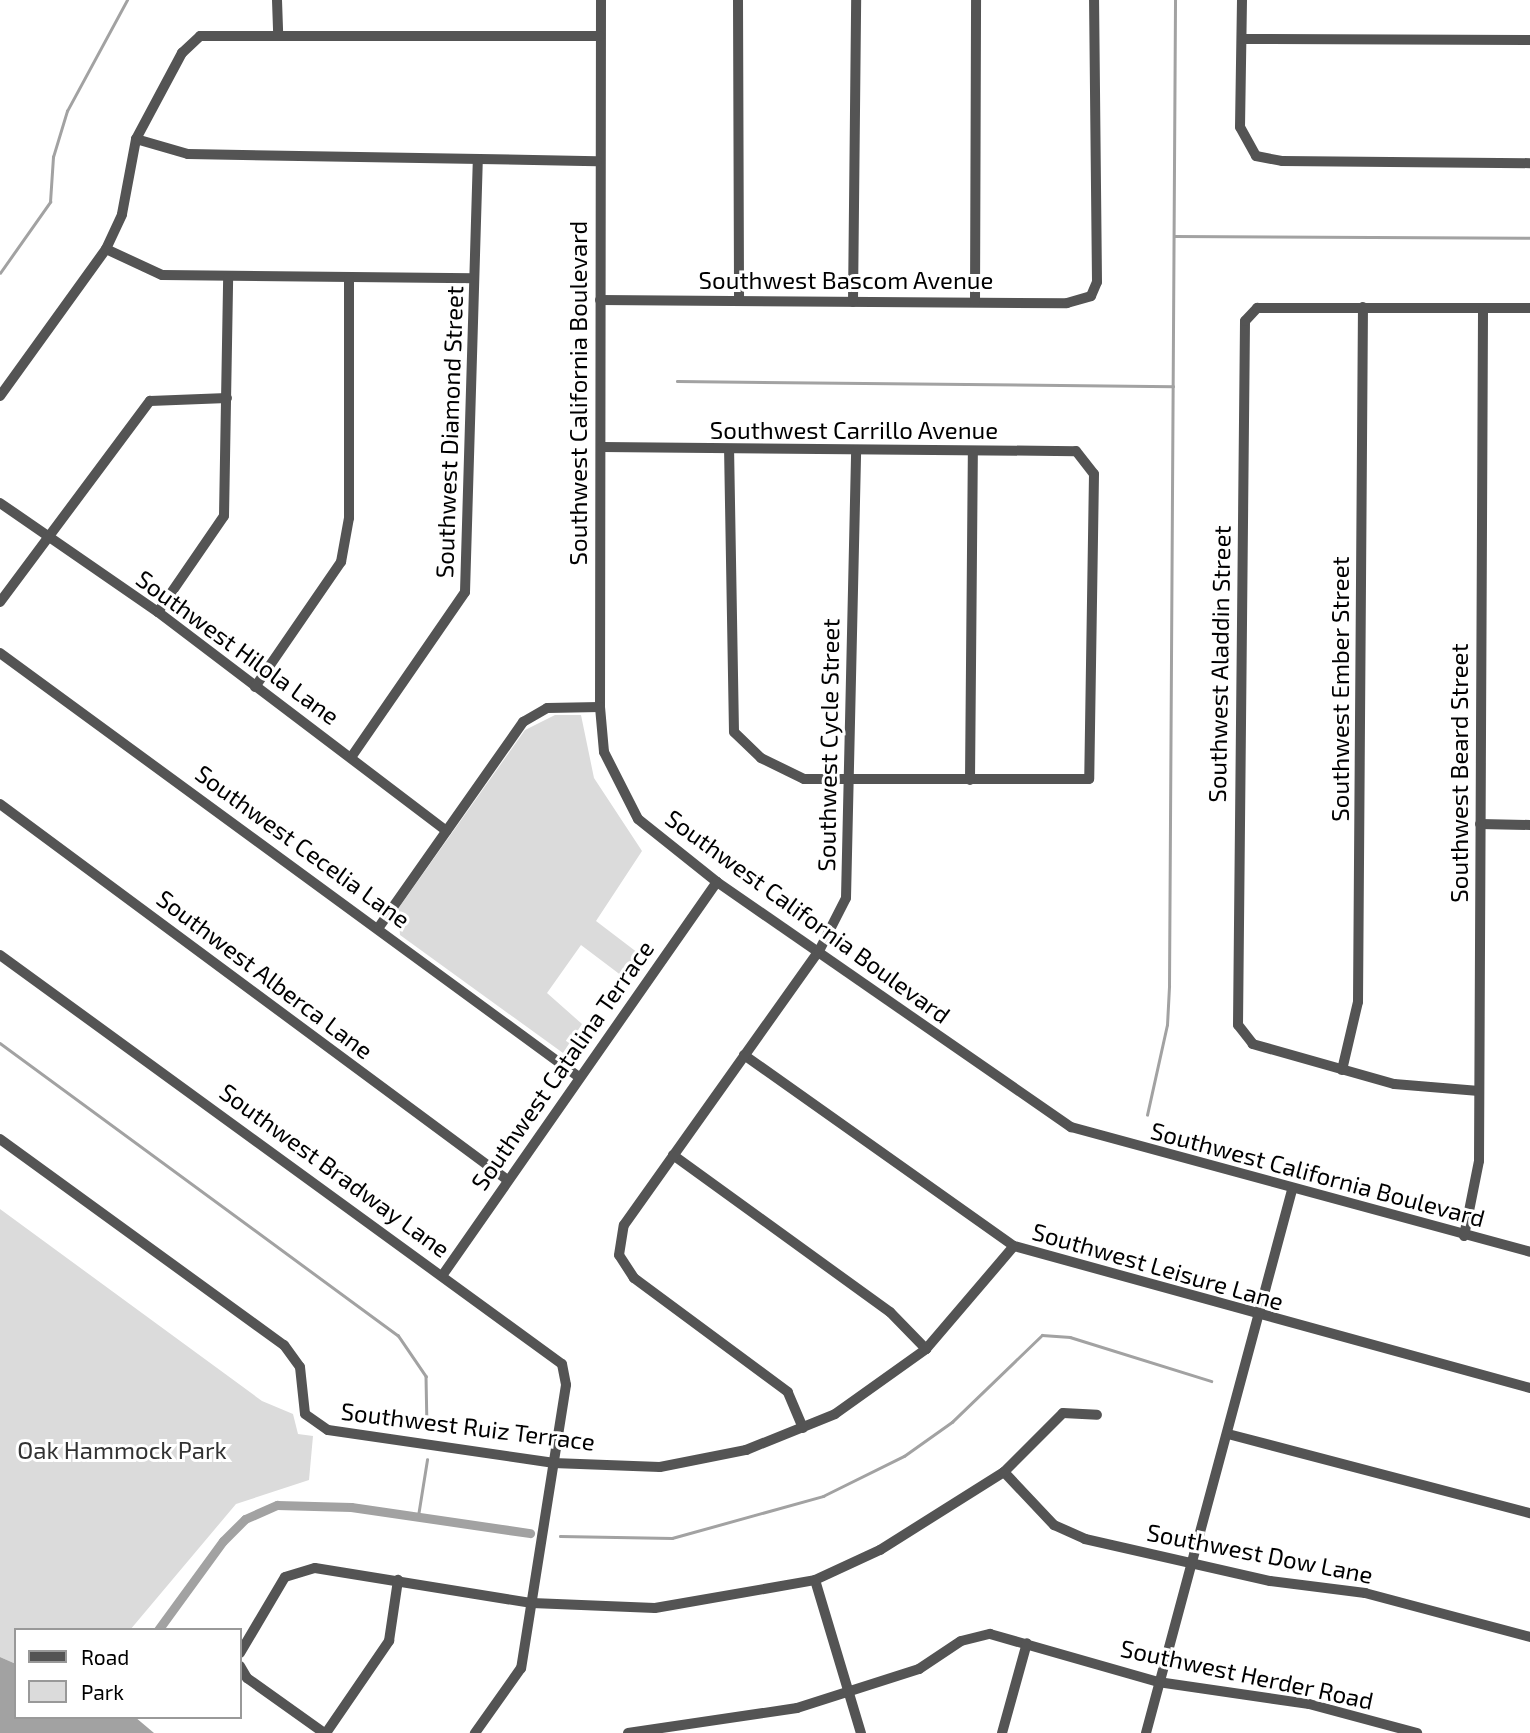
<!DOCTYPE html>
<html>
<head>
<meta charset="utf-8">
<style>
  body { margin:0 }
  #map { position:relative; width:1530px; height:1733px; overflow:hidden; background:#fff; font-family:"Exo 2",sans-serif }
  div>[style] { position:absolute }
  .green>* { inset:0; background:#dbdbdb }
  .water>* { inset:0; background:#a2a2a2 }
  .stream>* { height:2.5px; margin:-1.25px; padding:0 1.25px; transform-origin:1.25px; border-radius:1.25px; background:#a2a2a2 }
  .canal>* { height:9px; margin:-4.5px; padding:0 4.5px; transform-origin:4.5px; border-radius:4.5px; background:#a2a2a2 }
  .minor>* { height:10px; margin:-5px; padding:0 5px; transform-origin:5px; border-radius:5px; background:#545454 }
  span { translate:-50% -50%; white-space:nowrap; text-align:center; line-height:1.15; -webkit-text-stroke:6px #fff; paint-order:stroke }
  .street-label { font-size:24px; color:#000 }
  .park-label { font-size:24px; color:#323232 }
  .legend { position:absolute; left:14px; top:1628px; width:228px; height:91px; box-sizing:border-box; background:#fff; border:2px solid #999; margin:0; padding:9px 12px; list-style:none; font-size:21px; color:#000 }
  .legend li { display:flex; align-items:center; gap:14px; height:35px }
  .legend b { width:35px; border:2px solid #999 }
</style>
</head>
<body>
<div id="map">
  <div class="green">
    <i style="clip-path:polygon(555px 715px,581px 715px,594px 778px,642px 851px,596px 921px,638px 953px,622px 976px,581px 945px,547px 993px,582px 1024px,563px 1053px,400px 935px,398px 909px,525px 730px)"></i>
    <i style="clip-path:polygon(0 1209px,262px 1401px,293px 1414px,298px 1434px,313px 1436px,309px 1480px,236px 1504px,130px 1630px,16px 1630px,16px 1664px,0 1657px)"></i>
  </div>
  <div class="water">
    <i style="clip-path:polygon(0 1657px,16px 1664px,16px 1717px,135px 1717px,154px 1733px,0 1733px)"></i>
  </div>
  <div class="stream">
    <i style="left:1174px;top:236px;width:356px;rotate:0.3deg"></i>
    <i style="left:0;top:273px;width:87px;rotate:-54.8deg"></i>
    <i style="left:50px;top:202px;width:45px;rotate:-86.2deg"></i>
    <i style="left:53px;top:157px;width:48px;rotate:-73.1deg"></i>
    <i style="left:67px;top:111px;width:126px;rotate:-61.6deg"></i>
    <i style="left:677px;top:381px;width:496px;rotate:0.6deg"></i>
    <i style="left:0;top:1043px;width:494px;rotate:36.3deg"></i>
    <i style="left:398px;top:1335px;width:50px;rotate:55.7deg"></i>
    <i style="left:426px;top:1376px;width:52px;rotate:88.9deg"></i>
    <i style="left:1147px;top:1115px;width:92px;rotate:-77.5deg"></i>
    <i style="left:1167px;top:1025px;width:39px;rotate:-87deg"></i>
    <i style="left:1169px;top:986px;width:986px;rotate:-89.65deg"></i>
    <i style="left:418px;top:1516px;width:57px;rotate:-80.9deg"></i>
    <i style="left:560px;top:1536px;width:112px;rotate:1deg"></i>
    <i style="left:672px;top:1538px;width:157px;rotate:-15.5deg"></i>
    <i style="left:823px;top:1496px;width:90px;rotate:-26.3deg"></i>
    <i style="left:904px;top:1456px;width:59px;rotate:-35.3deg"></i>
    <i style="left:952px;top:1422px;width:125px;rotate:-44deg"></i>
    <i style="left:1042px;top:1335px;width:28px;rotate:4deg"></i>
    <i style="left:1070px;top:1337px;width:148px;rotate:17.3deg"></i>
  </div>
  <div class="canal">
    <i style="left:158px;top:1630px;width:110px;rotate:-53.9deg"></i>
    <i style="left:223px;top:1541px;width:31px;rotate:-45deg"></i>
    <i style="left:245px;top:1519px;width:35px;rotate:-24deg"></i>
    <i style="left:277px;top:1505px;width:74px;rotate:1.5deg"></i>
    <i style="left:351px;top:1507px;width:181px;rotate:8.3deg"></i>
  </div>
  <div class="minor">
    <i style="left:277px;top:0;width:33px;rotate:88deg"></i>
    <i style="left:601px;top:0;width:707px;rotate:90.08deg"></i>
    <i style="left:600px;top:707px;width:45px;rotate:84.9deg"></i>
    <i style="left:604px;top:752px;width:75px;rotate:63.1deg"></i>
    <i style="left:638px;top:819px;width:101px;rotate:38.6deg"></i>
    <i style="left:717px;top:882px;width:431px;rotate:34.7deg"></i>
    <i style="left:1071px;top:1127px;width:476px;rotate:15.2deg"></i>
    <i style="left:738px;top:0;width:301px;rotate:89.8deg"></i>
    <i style="left:1242px;top:0;width:127px;rotate:90.9deg"></i>
    <i style="left:1240px;top:127px;width:33px;rotate:61deg"></i>
    <i style="left:1256px;top:156px;width:26px;rotate:11deg"></i>
    <i style="left:1282px;top:161px;width:248px;rotate:0.5deg"></i>
    <i style="left:1242px;top:39px;width:288px;rotate:0.2deg"></i>
    <i style="left:136px;top:139px;width:54px;rotate:16.1deg"></i>
    <i style="left:188px;top:154px;width:409px;rotate:1deg"></i>
    <i style="left:106px;top:249px;width:62px;rotate:24.9deg"></i>
    <i style="left:162px;top:275px;width:312px;rotate:0.6deg"></i>
    <i style="left:600px;top:300px;width:467px;rotate:0.4deg"></i>
    <i style="left:1067px;top:303px;width:25px;rotate:-16deg"></i>
    <i style="left:1091px;top:296px;width:15px;rotate:-67deg"></i>
    <i style="left:1097px;top:282px;width:282px;rotate:-90.6deg"></i>
    <i style="left:853px;top:302px;width:302px;rotate:-89.4deg"></i>
    <i style="left:975px;top:302px;width:302px;rotate:-89.8deg"></i>
    <i style="left:0;top:396px;width:181px;rotate:-54.2deg"></i>
    <i style="left:106px;top:249px;width:38px;rotate:-65deg"></i>
    <i style="left:122px;top:214px;width:76px;rotate:-79.4deg"></i>
    <i style="left:136px;top:139px;width:98px;rotate:-61.9deg"></i>
    <i style="left:182px;top:53px;width:25px;rotate:-43deg"></i>
    <i style="left:200px;top:36px;width:400px"></i>
    <i style="left:602px;top:447px;width:474px;rotate:0.5deg"></i>
    <i style="left:1076px;top:451px;width:29px;rotate:52deg"></i>
    <i style="left:1094px;top:474px;width:305px;rotate:90.9deg"></i>
    <i style="left:1089px;top:779px;width:285px;rotate:180deg"></i>
    <i style="left:804px;top:779px;width:48px;rotate:-154deg"></i>
    <i style="left:761px;top:758px;width:37px;rotate:-136deg"></i>
    <i style="left:734px;top:732px;width:281px;rotate:-91deg"></i>
    <i style="left:0;top:503px;width:192px;rotate:34.6deg"></i>
    <i style="left:158px;top:612px;width:362px;rotate:37.2deg"></i>
    <i style="left:0;top:602px;width:251px;rotate:-53.3deg"></i>
    <i style="left:150px;top:401px;width:77px;rotate:-2.2deg"></i>
    <i style="left:158px;top:612px;width:116px;rotate:-55.5deg"></i>
    <i style="left:224px;top:516px;width:238px;rotate:-89deg"></i>
    <i style="left:0;top:653px;width:718px;rotate:36.22deg"></i>
    <i style="left:255px;top:687px;width:152px;rotate:-55.5deg"></i>
    <i style="left:341px;top:562px;width:45px;rotate:-79.7deg"></i>
    <i style="left:349px;top:518px;width:240px;rotate:-90deg"></i>
    <i style="left:352px;top:756px;width:199px;rotate:-55.4deg"></i>
    <i style="left:465px;top:592px;width:433px;rotate:-88.3deg"></i>
    <i style="left:970px;top:780px;width:329px;rotate:-89.5deg"></i>
    <i style="left:0;top:804px;width:630px;rotate:36.54deg"></i>
    <i style="left:1480px;top:824px;width:50px;rotate:1.1deg"></i>
    <i style="left:379px;top:927px;width:251px;rotate:-54.9deg"></i>
    <i style="left:523px;top:722px;width:28px;rotate:-30deg"></i>
    <i style="left:547px;top:708px;width:53px;rotate:-1.1deg"></i>
    <i style="left:0;top:955px;width:695px;rotate:36.05deg"></i>
    <i style="left:562px;top:1364px;width:21px;rotate:79deg"></i>
    <i style="left:566px;top:1385px;width:287px;rotate:99deg"></i>
    <i style="left:521px;top:1668px;width:80px;rotate:125.3deg"></i>
    <i style="left:744px;top:1055px;width:331px;rotate:35.3deg"></i>
    <i style="left:1014px;top:1246px;width:535px;rotate:15.39deg"></i>
    <i style="left:1342px;top:1070px;width:70px;rotate:-76.8deg"></i>
    <i style="left:1358px;top:1002px;width:695px;rotate:-89.59deg"></i>
    <i style="left:1479px;top:1091px;width:85px;rotate:-175.3deg"></i>
    <i style="left:1394px;top:1084px;width:147px;rotate:-164.2deg"></i>
    <i style="left:1253px;top:1044px;width:24px;rotate:-128deg"></i>
    <i style="left:1238px;top:1025px;width:704px;rotate:-89.43deg"></i>
    <i style="left:1245px;top:321px;width:18px;rotate:-47deg"></i>
    <i style="left:1257px;top:308px;width:273px"></i>
    <i style="left:0;top:1139px;width:351px;rotate:36deg"></i>
    <i style="left:284px;top:1345px;width:27px;rotate:54deg"></i>
    <i style="left:300px;top:1367px;width:47px;rotate:83.9deg"></i>
    <i style="left:305px;top:1414px;width:28px;rotate:35deg"></i>
    <i style="left:328px;top:1430px;width:227px;rotate:8.3deg"></i>
    <i style="left:553px;top:1463px;width:107px;rotate:2.1deg"></i>
    <i style="left:660px;top:1467px;width:88px;rotate:-11.2deg"></i>
    <i style="left:746px;top:1450px;width:96px;rotate:-22deg"></i>
    <i style="left:835px;top:1414px;width:112px;rotate:-35.5deg"></i>
    <i style="left:926px;top:1349px;width:135px;rotate:-49.5deg"></i>
    <i style="left:673px;top:1155px;width:268px;rotate:35.9deg"></i>
    <i style="left:890px;top:1312px;width:52px;rotate:45.8deg"></i>
    <i style="left:1464px;top:1236px;width:76px;rotate:-78.7deg"></i>
    <i style="left:1479px;top:1161px;width:853px;rotate:-89.73deg"></i>
    <i style="left:444px;top:1273px;width:477px;rotate:-55.1deg"></i>
    <i style="left:803px;top:1428px;width:39px;rotate:-113deg"></i>
    <i style="left:788px;top:1392px;width:192px;rotate:-143.5deg"></i>
    <i style="left:634px;top:1278px;width:27px;rotate:-123deg"></i>
    <i style="left:619px;top:1255px;width:30px;rotate:-81deg"></i>
    <i style="left:624px;top:1225px;width:336px;rotate:-54.6deg"></i>
    <i style="left:819px;top:951px;width:59px;rotate:-63deg"></i>
    <i style="left:846px;top:898px;width:448px;rotate:-88.7deg"></i>
    <i style="left:1228px;top:1434px;width:312px;rotate:14.7deg"></i>
    <i style="left:1004px;top:1472px;width:73px;rotate:46.7deg"></i>
    <i style="left:1054px;top:1525px;width:34px;rotate:24deg"></i>
    <i style="left:1085px;top:1539px;width:190px;rotate:12.8deg"></i>
    <i style="left:1270px;top:1581px;width:96px;rotate:7.2deg"></i>
    <i style="left:1365px;top:1593px;width:171px;rotate:14.9deg"></i>
    <i style="left:815px;top:1580px;width:160px;rotate:73.3deg"></i>
    <i style="left:240px;top:1653px;width:88px;rotate:-59.4deg"></i>
    <i style="left:285px;top:1577px;width:31px;rotate:-17deg"></i>
    <i style="left:315px;top:1568px;width:220px;rotate:9.2deg"></i>
    <i style="left:532px;top:1603px;width:123px;rotate:2.3deg"></i>
    <i style="left:655px;top:1608px;width:162px;rotate:-9.9deg"></i>
    <i style="left:815px;top:1580px;width:72px;rotate:-24.8deg"></i>
    <i style="left:880px;top:1550px;width:146px;rotate:-32.2deg"></i>
    <i style="left:1004px;top:1472px;width:83px;rotate:-45deg"></i>
    <i style="left:1063px;top:1413px;width:34px;rotate:3deg"></i>
    <i style="left:240px;top:1666px;width:14px;rotate:60deg"></i>
    <i style="left:247px;top:1678px;width:95px;rotate:35.5deg"></i>
    <i style="left:326px;top:1733px;width:112px;rotate:-55.6deg"></i>
    <i style="left:389px;top:1641px;width:62px;rotate:-81.6deg"></i>
    <i style="left:628px;top:1733px;width:171px;rotate:-8.4deg"></i>
    <i style="left:797px;top:1708px;width:128px;rotate:-17.7deg"></i>
    <i style="left:919px;top:1669px;width:50px;rotate:-33.7deg"></i>
    <i style="left:961px;top:1641px;width:30px;rotate:-14deg"></i>
    <i style="left:990px;top:1634px;width:175px;rotate:15.9deg"></i>
    <i style="left:1158px;top:1682px;width:153px;rotate:8.3deg"></i>
    <i style="left:1309px;top:1704px;width:112px;rotate:15deg"></i>
    <i style="left:1002px;top:1733px;width:93px;rotate:-74.5deg"></i>
    <i style="left:1146px;top:1733px;width:562px;rotate:-74.95deg"></i>
  </div>
  <div class="street-label">
    <span style="left:846px;top:280px">Southwest Bascom Avenue</span>
    <span style="left:578px;top:393px;rotate:-90deg">Southwest California Boulevard</span>
    <span style="left:854px;top:430px">Southwest Carrillo Avenue</span>
    <span style="left:449px;top:432px;rotate:-88deg">Southwest Diamond Street</span>
    <span style="left:238px;top:647px;rotate:36deg">Southwest Hilola Lane</span>
    <span style="left:1219px;top:664px;rotate:-89deg">Southwest Aladdin Street</span>
    <span style="left:1340px;top:689px;rotate:-90deg">Southwest Ember Street</span>
    <span style="left:828px;top:745px;rotate:-89deg">Southwest Cycle Street</span>
    <span style="left:1459px;top:773px;rotate:-90deg">Southwest Beard Street</span>
    <span style="left:303px;top:846px;rotate:36deg">Southwest Cecelia Lane</span>
    <span style="left:808px;top:916px;rotate:36deg">Southwest California Boulevard</span>
    <span style="left:265px;top:974px;rotate:37deg">Southwest Alberca Lane</span>
    <span style="left:562px;top:1065px;rotate:-55deg">Southwest Catalina Terrace</span>
    <span style="left:335px;top:1170px;rotate:36deg">Southwest Bradway Lane</span>
    <span style="left:1318px;top:1174px;rotate:15deg">Southwest California Boulevard</span>
    <span style="left:1158px;top:1266px;rotate:16deg">Southwest Leisure Lane</span>
    <span style="left:468px;top:1426px;rotate:7deg">Southwest Ruiz Terrace</span>
    <span style="left:1260px;top:1553px;rotate:11deg">Southwest Dow Lane</span>
    <span style="left:1247px;top:1674px;rotate:12deg">Southwest Herder Road</span>
  </div>
  <div class="park-label">
    <span style="left:122px;top:1450px">Oak Hammock Park</span>
  </div>
  <ul class="legend">
  <li><b style="height:9px;background:#545454"></b>Road</li>
  <li><b style="height:19px;background:#dbdbdb"></b>Park</li>
  </ul>
</div>
</body>
</html>
